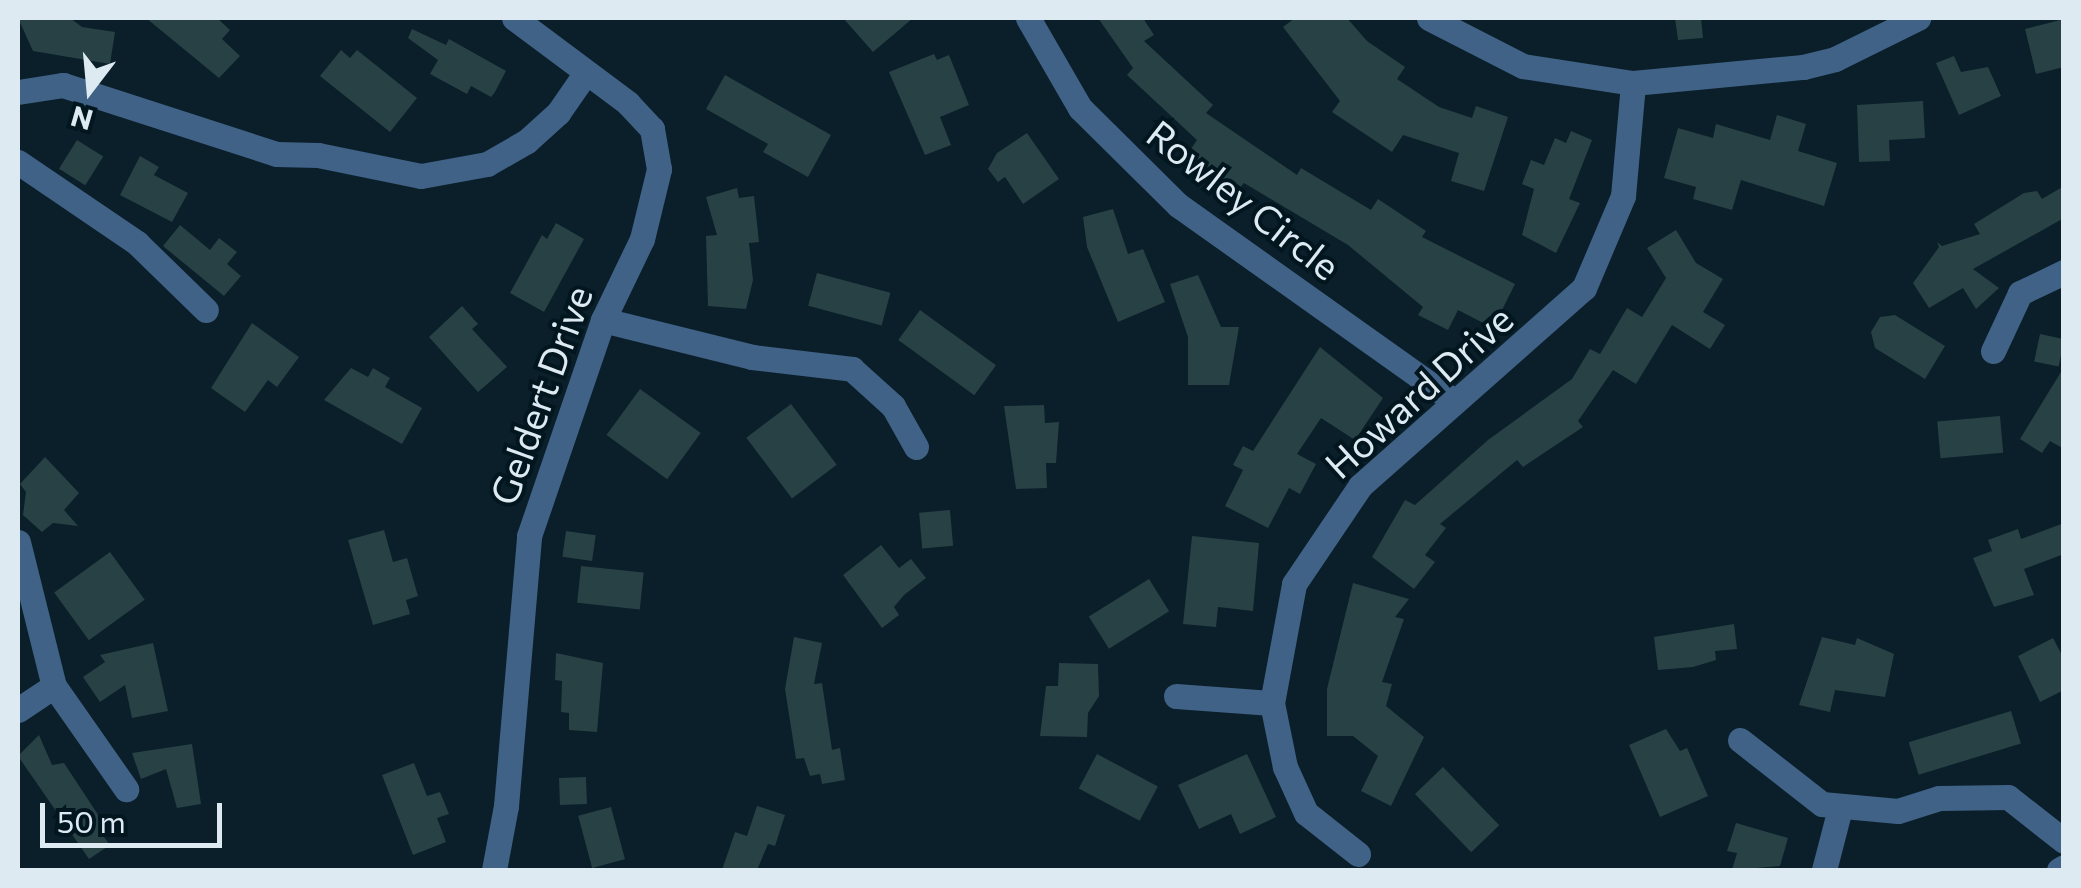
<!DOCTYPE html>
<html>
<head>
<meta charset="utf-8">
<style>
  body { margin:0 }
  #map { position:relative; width:2081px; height:888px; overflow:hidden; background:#0a1f29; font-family:Commissioner,sans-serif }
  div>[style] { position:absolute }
  .building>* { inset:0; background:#274145; transform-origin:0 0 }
  .minor>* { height:25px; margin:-12.5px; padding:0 12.5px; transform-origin:12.5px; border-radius:12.5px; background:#416287 }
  span { translate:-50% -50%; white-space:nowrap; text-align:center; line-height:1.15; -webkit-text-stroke:8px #02161f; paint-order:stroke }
  .street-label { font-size:38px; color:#ddeaf1 }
  .frame { position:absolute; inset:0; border:20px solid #ddeaf1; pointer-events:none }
  .north { position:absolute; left:40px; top:40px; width:100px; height:100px; -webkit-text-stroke:8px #02161f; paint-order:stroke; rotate:196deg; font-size:28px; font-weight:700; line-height:40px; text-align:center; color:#ddeaf1 }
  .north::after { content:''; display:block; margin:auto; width:35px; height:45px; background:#ddeaf1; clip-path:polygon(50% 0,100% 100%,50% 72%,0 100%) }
  .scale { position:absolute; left:40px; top:803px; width:182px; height:45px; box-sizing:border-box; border:5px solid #ddeaf1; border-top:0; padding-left:12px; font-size:30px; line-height:35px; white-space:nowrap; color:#ddeaf1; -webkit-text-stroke:8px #02161f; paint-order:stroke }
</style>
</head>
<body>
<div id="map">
  <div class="building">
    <i style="clip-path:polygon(18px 18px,70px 18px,82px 27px,115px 32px,110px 64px,33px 51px)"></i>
    <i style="clip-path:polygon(146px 18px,217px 18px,230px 30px,222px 39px,240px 56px,219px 78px)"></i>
    <i style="clip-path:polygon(843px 18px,913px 18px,873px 52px)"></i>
    <i style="clip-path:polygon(1098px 18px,1143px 18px,1154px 35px,1144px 41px,1213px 105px,1206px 113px,1297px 175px,1301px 168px,1371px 210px,1378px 199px,1426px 231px,1422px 237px,1515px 284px,1493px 328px,1458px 310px,1448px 330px,1418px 315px,1423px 307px,1348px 245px,1244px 183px,1237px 191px,1186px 156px,1197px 140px,1127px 75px,1133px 68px)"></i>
    <i style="clip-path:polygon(1295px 18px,1347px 18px,1367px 41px,1405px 67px,1397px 79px,1439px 107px,1472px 118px,1476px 106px,1508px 117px,1484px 191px,1451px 181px,1459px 153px,1403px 135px,1392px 152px,1332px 112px,1340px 101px,1283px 27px)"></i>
    <i style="clip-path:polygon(1675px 18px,1701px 18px,1703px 38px,1678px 40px)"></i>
    <i style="clip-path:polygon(2064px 19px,2064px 67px,2036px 74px,2025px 29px)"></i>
    <i style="clip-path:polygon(412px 29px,446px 45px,449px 39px,506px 71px,495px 92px,491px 97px,471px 86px,467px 94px,430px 74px,438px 60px,408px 38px)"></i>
    <i style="clip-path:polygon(341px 50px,350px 58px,357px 50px,417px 98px,390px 132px,320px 76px)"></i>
    <i style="clip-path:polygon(934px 54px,937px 60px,949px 55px,969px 105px,940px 117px,951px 145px,925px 155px,889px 72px)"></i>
    <i style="clip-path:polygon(1954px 56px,1961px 72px,1988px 67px,2001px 96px,1959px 115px,1936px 63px)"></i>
    <i style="clip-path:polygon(725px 75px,831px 135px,808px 177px,763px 152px,768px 144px,706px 109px)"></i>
    <i style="clip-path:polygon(1923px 101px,1925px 138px,1889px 140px,1890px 161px,1859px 162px,1857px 105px)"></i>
    <i style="clip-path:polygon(1777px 115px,1806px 124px,1798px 151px,1837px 163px,1824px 206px,1741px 180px,1732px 210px,1693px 199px,1696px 187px,1664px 178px,1678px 128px,1713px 138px,1716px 124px,1770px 140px)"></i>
    <i style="clip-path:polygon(1571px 131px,1592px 140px,1569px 199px,1580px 203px,1556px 253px,1522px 235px,1534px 189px,1522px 184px,1531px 160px,1544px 165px,1555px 138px,1566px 143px)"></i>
    <i style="clip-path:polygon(1027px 133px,1059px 179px,1023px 204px,1005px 177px,998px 182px,988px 169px,997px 153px)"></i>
    <i style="left:77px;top:140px;width:31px;height:34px;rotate:32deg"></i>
    <i style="clip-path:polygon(140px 156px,159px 167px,154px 175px,188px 193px,172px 222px,120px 195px)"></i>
    <i style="clip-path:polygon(2064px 186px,2064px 218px,1973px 269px,1999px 288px,1976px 309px,1963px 288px,1929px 308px,1913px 283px,1939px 247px,1937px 242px,1942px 246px,1980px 234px,1974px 224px,2024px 193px,2037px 191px,2042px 199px)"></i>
    <i style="clip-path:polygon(737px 188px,739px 198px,754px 196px,759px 242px,749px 243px,753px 280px,746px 309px,708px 306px,706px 236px,717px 235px,706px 197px)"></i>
    <i style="clip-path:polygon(1113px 209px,1128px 254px,1143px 249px,1165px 302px,1118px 322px,1087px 247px,1083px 217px)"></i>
    <i style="clip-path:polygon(556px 223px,584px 239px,544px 312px,510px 293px,542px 235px,547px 239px)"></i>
    <i style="clip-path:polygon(180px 225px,210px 250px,219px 238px,237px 252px,227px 264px,241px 276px,224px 296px,163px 246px)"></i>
    <i style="clip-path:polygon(1676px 230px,1696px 263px,1723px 279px,1703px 312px,1725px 325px,1710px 349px,1672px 325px,1636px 384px,1613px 370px,1578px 421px,1583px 427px,1523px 467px,1517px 460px,1440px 524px,1446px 528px,1425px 555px,1435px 562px,1414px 589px,1372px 557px,1405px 500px,1415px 505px,1488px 440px,1572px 379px,1590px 349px,1600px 354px,1627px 308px,1642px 317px,1666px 278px,1647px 248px)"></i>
    <i style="left:817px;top:273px;width:76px;height:34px;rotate:15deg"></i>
    <i style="clip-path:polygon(1198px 275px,1221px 327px,1239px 327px,1229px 385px,1188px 385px,1188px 337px,1170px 284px)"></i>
    <i style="clip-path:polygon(462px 306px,478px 324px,472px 329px,507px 367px,478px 392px,429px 337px)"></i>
    <i style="left:920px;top:310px;width:94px;height:37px;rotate:36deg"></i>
    <i style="clip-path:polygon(1895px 315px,1945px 346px,1925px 379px,1875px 348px,1871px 332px,1880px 317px)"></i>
    <i style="clip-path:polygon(252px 323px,299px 357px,277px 387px,268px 380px,245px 412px,211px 388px)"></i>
    <i style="left:2040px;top:334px;width:25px;height:28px;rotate:12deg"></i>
    <i style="clip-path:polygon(1320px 347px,1383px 398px,1355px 440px,1321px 418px,1297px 454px,1316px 464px,1300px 494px,1289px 488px,1268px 528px,1225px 506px,1243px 470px,1233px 465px,1243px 446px,1253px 451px)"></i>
    <i style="clip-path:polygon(2064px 367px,2064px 449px,2050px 441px,2042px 453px,2020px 439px)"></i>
    <i style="clip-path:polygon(351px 368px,368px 377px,373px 368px,390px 378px,385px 387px,422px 408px,402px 444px,324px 400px)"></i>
    <i style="left:640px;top:389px;width:75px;height:57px;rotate:36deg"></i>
    <i style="left:791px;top:404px;width:76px;height:56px;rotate:53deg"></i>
    <i style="clip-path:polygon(1044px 405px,1045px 423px,1059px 422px,1056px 463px,1046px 463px,1047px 488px,1016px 489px,1004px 406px)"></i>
    <i style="left:2000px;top:416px;width:37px;height:63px;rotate:85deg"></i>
    <i style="clip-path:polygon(45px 457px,79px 493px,64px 510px,78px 526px,53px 523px,42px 532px,23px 515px,26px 492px,20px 484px)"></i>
    <i style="left:950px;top:510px;width:36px;height:31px;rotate:85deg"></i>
    <i style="clip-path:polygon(2064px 523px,2064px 554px,2024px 569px,2034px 595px,1994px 607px,1973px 558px,1992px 551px,1988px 540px,2018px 529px,2021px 539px)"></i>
    <i style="clip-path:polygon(384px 530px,393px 562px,407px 558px,418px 596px,406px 600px,410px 614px,373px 625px,348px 540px)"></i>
    <i style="left:566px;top:531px;width:30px;height:26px;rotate:8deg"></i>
    <i style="clip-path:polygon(1192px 536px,1259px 543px,1253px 611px,1218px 607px,1216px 627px,1183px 624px)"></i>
    <i style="clip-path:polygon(881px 545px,899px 568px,911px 559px,926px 578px,904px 595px,894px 607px,899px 615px,882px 628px,843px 575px)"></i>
    <i style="left:110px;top:552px;width:59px;height:69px;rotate:54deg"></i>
    <i style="left:581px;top:566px;width:63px;height:37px;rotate:6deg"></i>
    <i style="left:1149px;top:579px;width:38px;height:71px;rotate:58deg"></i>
    <i style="clip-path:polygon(1353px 583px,1409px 599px,1395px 617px,1404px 619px,1382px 682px,1392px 684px,1386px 706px,1424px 737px,1391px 806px,1361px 791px,1378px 756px,1353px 736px,1327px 736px,1327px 689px)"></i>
    <i style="clip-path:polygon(1734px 624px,1737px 649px,1715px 651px,1716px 660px,1693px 667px,1658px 670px,1654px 637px)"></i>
    <i style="clip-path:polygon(794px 637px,822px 643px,814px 684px,822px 683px,832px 750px,840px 748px,845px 780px,822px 784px,820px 774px,810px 776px,804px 758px,796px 759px,785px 689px)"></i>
    <i style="clip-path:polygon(1822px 637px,1855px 645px,1857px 638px,1894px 654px,1885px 697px,1835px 690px,1830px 712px,1799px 705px)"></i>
    <i style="clip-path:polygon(2053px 638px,2064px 659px,2064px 690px,2040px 702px,2018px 656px)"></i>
    <i style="clip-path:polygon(153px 643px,168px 711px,132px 718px,125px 685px,100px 702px,83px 677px,105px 662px,100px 655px)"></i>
    <i style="clip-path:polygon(556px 653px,603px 663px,597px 732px,569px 730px,569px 713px,561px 712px,562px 681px,555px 680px)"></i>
    <i style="clip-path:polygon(1059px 663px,1098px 664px,1099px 696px,1088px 713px,1087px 737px,1040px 736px,1046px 686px,1058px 686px)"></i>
    <i style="left:2011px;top:711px;width:34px;height:107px;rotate:73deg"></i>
    <i style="clip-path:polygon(1666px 729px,1680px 751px,1687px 748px,1708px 796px,1660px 817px,1629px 745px)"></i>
    <i style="clip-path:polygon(39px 735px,52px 765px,64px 763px,110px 833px,104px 837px,110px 845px,89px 859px,18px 756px)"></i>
    <i style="clip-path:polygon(192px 744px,201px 804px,177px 808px,166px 769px,141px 779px,132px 753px)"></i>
    <i style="left:1097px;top:754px;width:69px;height:39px;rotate:28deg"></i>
    <i style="clip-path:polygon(1247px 754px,1276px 817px,1240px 834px,1231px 814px,1199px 829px,1178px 785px)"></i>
    <i style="clip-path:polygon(414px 763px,427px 796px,440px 792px,449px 814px,437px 818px,446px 842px,413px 855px,382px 775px)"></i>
    <i style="left:1443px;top:767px;width:81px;height:39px;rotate:46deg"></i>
    <i style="left:586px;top:777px;width:27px;height:27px;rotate:88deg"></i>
    <i style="clip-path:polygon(757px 806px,785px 815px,775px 846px,768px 844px,757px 870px,722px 870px,735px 832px,747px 836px)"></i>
    <i style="left:611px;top:807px;width:54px;height:34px;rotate:75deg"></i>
    <i style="clip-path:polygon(1736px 823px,1788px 838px,1780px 866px,1732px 870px,1737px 853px,1727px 851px)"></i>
  </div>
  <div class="minor">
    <i style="left:1028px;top:18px;width:104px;rotate:60deg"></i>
    <i style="left:1080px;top:108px;width:138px;rotate:44.7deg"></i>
    <i style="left:1178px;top:205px;width:339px;rotate:35.4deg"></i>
    <i style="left:1429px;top:18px;width:106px;rotate:27.1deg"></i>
    <i style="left:1523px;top:66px;width:111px;rotate:8.8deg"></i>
    <i style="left:1633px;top:83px;width:171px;rotate:-5.4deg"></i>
    <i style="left:1803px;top:67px;width:33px;rotate:-14deg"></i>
    <i style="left:1835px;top:59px;width:93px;rotate:-26.3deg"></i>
    <i style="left:18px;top:92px;width:46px;rotate:-8.8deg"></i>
    <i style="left:63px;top:85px;width:224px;rotate:17.9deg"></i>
    <i style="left:276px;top:154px;width:42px;rotate:1.4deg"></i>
    <i style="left:318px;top:155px;width:105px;rotate:11.5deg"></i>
    <i style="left:421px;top:176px;width:67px;rotate:-10.3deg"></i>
    <i style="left:487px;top:164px;width:46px;rotate:-29.9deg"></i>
    <i style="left:527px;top:141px;width:42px;rotate:-42.1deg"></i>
    <i style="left:558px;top:113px;width:47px;rotate:-55.3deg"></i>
    <i style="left:18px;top:162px;width:144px;rotate:34.2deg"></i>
    <i style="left:137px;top:243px;width:96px;rotate:44.2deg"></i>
    <i style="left:603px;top:320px;width:154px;rotate:13.9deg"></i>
    <i style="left:752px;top:357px;width:101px;rotate:6.8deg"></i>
    <i style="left:852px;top:369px;width:55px;rotate:42.1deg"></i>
    <i style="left:893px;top:406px;width:47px;rotate:60.7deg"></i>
    <i style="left:1993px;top:351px;width:64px;rotate:-65deg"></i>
    <i style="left:2020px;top:293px;width:49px;rotate:-25.5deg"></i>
    <i style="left:18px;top:542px;width:148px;rotate:76deg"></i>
    <i style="left:54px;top:686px;width:126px;rotate:55deg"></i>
    <i style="left:1176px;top:696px;width:96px;rotate:4.2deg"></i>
    <i style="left:18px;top:710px;width:43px;rotate:-33.7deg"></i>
    <i style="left:1740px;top:740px;width:104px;rotate:38deg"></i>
    <i style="left:1822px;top:804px;width:76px;rotate:5.3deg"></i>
    <i style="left:1898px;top:811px;width:43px;rotate:-17.6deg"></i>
    <i style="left:1939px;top:798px;width:69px;rotate:-0.8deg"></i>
    <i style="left:2008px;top:797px;width:71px;rotate:38.2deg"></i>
    <i style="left:1358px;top:854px;width:66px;rotate:-141.7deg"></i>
    <i style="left:1306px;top:813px;width:51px;rotate:-114.5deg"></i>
    <i style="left:1285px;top:767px;width:65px;rotate:-101.5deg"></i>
    <i style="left:1272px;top:703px;width:121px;rotate:-79.5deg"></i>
    <i style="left:1294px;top:584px;width:118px;rotate:-56deg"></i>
    <i style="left:1360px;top:486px;width:299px;rotate:-41.5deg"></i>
    <i style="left:1584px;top:288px;width:100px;rotate:-67deg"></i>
    <i style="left:1623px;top:196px;width:113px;rotate:-84.9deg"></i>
    <i style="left:494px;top:870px;width:65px;rotate:-79.4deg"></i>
    <i style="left:506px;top:806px;width:271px;rotate:-85.1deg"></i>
    <i style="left:529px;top:536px;width:228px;rotate:-71.1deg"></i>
    <i style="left:603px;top:320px;width:90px;rotate:-64.3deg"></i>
    <i style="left:642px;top:239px;width:72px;rotate:-76.3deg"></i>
    <i style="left:659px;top:169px;width:41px;rotate:-99.9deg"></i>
    <i style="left:652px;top:129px;width:35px;rotate:-133deg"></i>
    <i style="left:628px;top:103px;width:142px;rotate:-143.3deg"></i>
    <i style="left:1824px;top:870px;width:64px;rotate:-75.5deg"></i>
    <i style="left:2059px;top:870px;width:6px;rotate:-31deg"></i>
  </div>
  <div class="street-label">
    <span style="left:1244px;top:199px;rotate:38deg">Rowley Circle</span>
    <span style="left:1418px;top:391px;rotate:-42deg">Howard Drive</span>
    <span style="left:540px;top:395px;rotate:-70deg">Geldert Drive</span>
  </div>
  <div class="frame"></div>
  <div class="north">N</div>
  <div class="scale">50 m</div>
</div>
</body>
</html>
